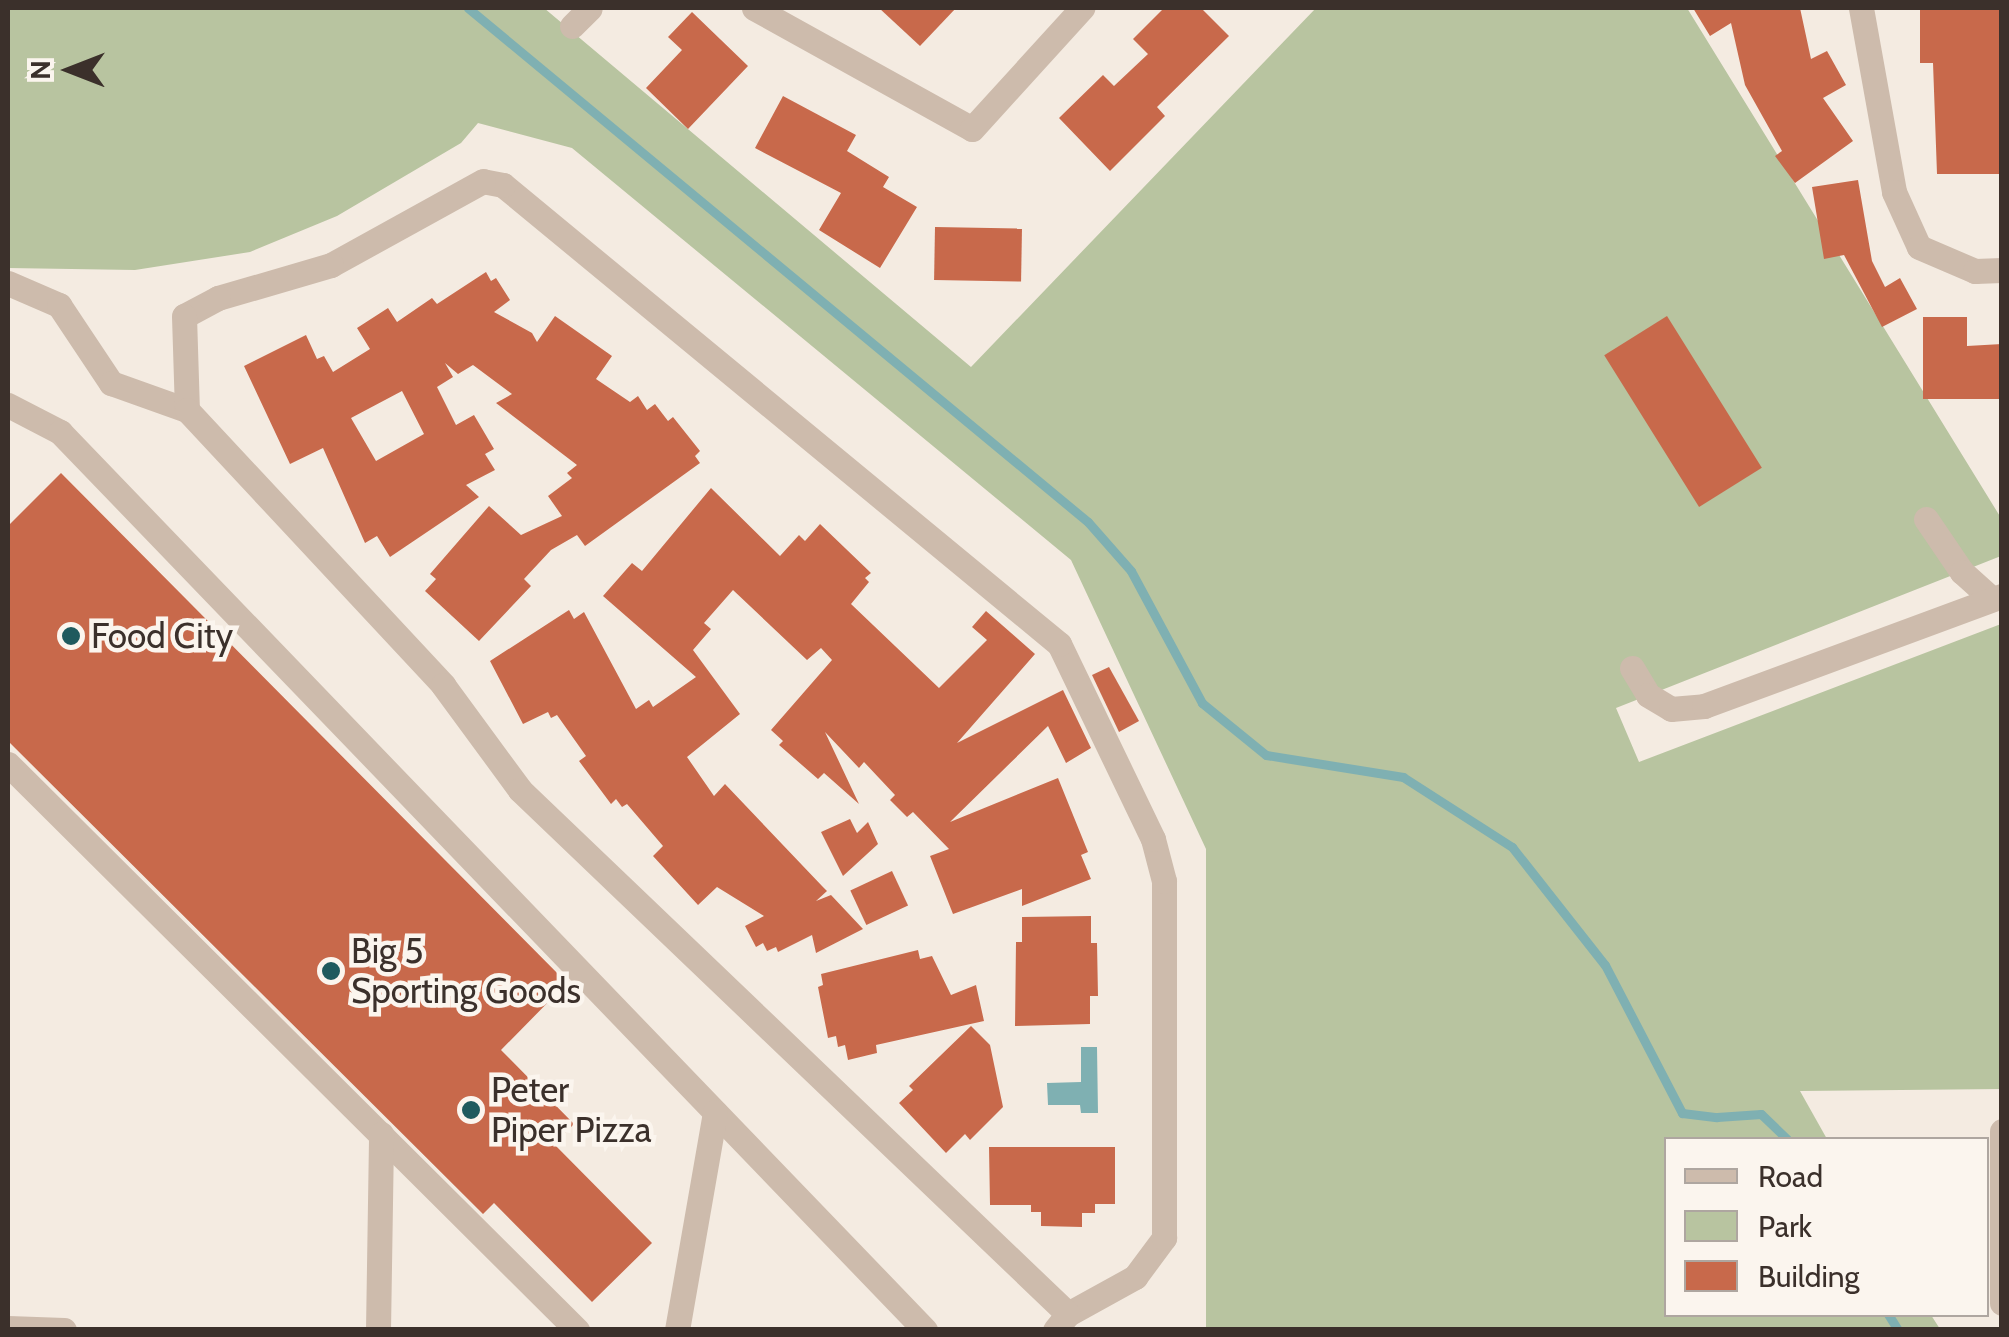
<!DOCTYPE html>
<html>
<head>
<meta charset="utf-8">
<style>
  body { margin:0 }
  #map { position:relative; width:2009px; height:1337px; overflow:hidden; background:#f4ebe1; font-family:Cabin,sans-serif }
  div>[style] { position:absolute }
  .green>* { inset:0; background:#b8c4a0 }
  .water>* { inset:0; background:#7fb0b2 }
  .stream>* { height:9px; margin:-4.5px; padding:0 4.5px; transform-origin:4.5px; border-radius:4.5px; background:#7fb0b2 }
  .building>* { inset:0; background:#c8694b; transform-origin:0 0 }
  .minor>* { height:25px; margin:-12.5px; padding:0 12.5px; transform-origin:12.5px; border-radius:12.5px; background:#cdbbac }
  .dots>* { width:28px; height:28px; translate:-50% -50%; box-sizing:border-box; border:5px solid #fbf5ee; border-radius:50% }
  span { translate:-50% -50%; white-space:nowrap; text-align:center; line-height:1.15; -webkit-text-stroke:9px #fbf5ee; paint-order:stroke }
  .poi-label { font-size:35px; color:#3b302b }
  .left { translate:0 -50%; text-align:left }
  .frame { position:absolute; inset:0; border:10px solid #3b302b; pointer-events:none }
  .legend { position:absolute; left:1664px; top:1137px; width:325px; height:180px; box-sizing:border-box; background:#fbf5ee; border:2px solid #aea6a0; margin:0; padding:12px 18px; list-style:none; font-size:30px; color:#3b302b }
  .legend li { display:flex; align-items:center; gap:20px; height:50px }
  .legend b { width:50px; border:2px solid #aea6a0 }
  .north { position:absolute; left:20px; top:20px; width:100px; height:100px; -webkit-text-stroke:8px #fbf5ee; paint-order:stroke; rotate:270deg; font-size:28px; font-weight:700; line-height:40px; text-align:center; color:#3b302b }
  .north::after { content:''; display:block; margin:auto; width:35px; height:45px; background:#3b302b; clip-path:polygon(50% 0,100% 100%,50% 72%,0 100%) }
</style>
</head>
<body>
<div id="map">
  <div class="green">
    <i style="clip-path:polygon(8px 8px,544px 8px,971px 367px,1316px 8px,1687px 8px,2001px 518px,2001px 556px,1616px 708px,1639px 762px,2001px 624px,2002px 1089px,1800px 1091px,1827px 1139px,1666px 1140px,1666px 1314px,1931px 1315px,1940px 1329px,1206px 1329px,1206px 849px,1071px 560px,572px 148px,478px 123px,461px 143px,337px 216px,250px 252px,135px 270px,8px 268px)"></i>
  </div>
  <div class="water">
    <i style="clip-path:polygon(1081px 1047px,1097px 1047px,1098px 1113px,1081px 1113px,1080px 1105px,1048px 1105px,1047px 1083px,1081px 1082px)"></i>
  </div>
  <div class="stream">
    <i style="left:468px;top:8px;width:805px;rotate:39.66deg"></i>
    <i style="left:1088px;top:522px;width:65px;rotate:48.7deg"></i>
    <i style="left:1131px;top:571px;width:150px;rotate:61.7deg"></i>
    <i style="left:1202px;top:703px;width:82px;rotate:39.1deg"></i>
    <i style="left:1266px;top:755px;width:139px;rotate:9.1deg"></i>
    <i style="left:1403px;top:777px;width:130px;rotate:32.7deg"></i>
    <i style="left:1512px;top:847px;width:150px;rotate:51.8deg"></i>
    <i style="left:1605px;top:965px;width:167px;rotate:62.5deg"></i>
    <i style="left:1682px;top:1113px;width:35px;rotate:7deg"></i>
    <i style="left:1717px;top:1117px;width:44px;rotate:-3.9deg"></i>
    <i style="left:1761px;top:1114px;width:37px;rotate:44deg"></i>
    <i style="left:1888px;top:1314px;width:19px;rotate:58deg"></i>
  </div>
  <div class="building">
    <i style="clip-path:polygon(879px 8px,956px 8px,920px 46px)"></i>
    <i style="clip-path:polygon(1164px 8px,1201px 8px,1229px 36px,1157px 107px,1165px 116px,1110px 171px,1059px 118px,1103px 75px,1114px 86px,1148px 54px,1133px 39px)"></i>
    <i style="clip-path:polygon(1693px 8px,1800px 8px,1811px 59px,1827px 51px,1846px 85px,1823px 98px,1853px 141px,1795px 183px,1775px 156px,1782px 151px,1745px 85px,1731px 23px,1710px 36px)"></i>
    <i style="clip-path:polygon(1920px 8px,2002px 8px,2002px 174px,1937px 174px,1933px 63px,1920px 63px)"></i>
    <i style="clip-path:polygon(692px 12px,748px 66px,688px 129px,646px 88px,682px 50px,668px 37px)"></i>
    <i style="clip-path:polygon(783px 96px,856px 135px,847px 151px,889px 177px,883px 187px,917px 207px,880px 268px,819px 230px,841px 193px,755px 148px)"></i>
    <i style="clip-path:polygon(1858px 180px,1872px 261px,1885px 287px,1900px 278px,1917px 309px,1882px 327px,1844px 255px,1824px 259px,1812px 187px)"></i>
    <i style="left:935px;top:227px;width:87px;height:53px;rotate:1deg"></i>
    <i style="clip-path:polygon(evenodd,486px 272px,491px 281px,496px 278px,510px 300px,494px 312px,532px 333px,537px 342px,555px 316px,612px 356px,596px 379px,630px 402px,638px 396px,647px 410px,655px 404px,668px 421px,673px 417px,700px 451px,695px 456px,700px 463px,585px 546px,577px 535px,551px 550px,524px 579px,531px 586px,479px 641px,425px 591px,436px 579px,430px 574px,489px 506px,521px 535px,562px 516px,548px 496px,572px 478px,567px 473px,577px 465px,496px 403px,512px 394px,473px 365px,458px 374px,445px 363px,453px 377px,437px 387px,456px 425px,474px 415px,494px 449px,485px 454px,495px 470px,466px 485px,479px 497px,390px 557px,377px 536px,365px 543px,323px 448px,290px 464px,244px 366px,306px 335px,317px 359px,324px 356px,333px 372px,370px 349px,357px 328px,388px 308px,397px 322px,432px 298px,437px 304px,486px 272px,402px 391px,424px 434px,376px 461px,351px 418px,402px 391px)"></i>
    <i style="left:1667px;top:316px;width:179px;height:74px;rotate:58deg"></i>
    <i style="clip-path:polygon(1923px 317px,1967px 317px,1967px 346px,2002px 344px,2002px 399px,1923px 399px)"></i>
    <i style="clip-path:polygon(61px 473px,567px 983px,501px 1050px,574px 1124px,554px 1144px,652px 1243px,592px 1302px,494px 1203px,483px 1214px,8px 741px,8px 526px)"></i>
    <i style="clip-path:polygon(711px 488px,780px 556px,799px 535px,805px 541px,820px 524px,871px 573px,865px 578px,869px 582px,851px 604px,939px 688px,987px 640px,972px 627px,986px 611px,1035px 654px,957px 743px,1063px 690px,1091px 748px,1066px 763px,1048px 726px,950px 822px,1058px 778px,1088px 852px,1081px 855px,1091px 879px,1022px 906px,1022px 889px,953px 914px,930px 856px,949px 849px,913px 812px,907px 817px,890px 800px,895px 795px,864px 762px,859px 768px,825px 732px,859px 804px,824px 773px,818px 779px,779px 745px,783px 741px,771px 730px,832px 660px,821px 648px,807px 660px,733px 590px,704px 623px,711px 629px,693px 650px,740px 714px,687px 757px,714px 796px,725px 784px,822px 886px,827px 891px,816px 901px,831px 895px,863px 929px,816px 953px,812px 935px,778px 952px,776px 947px,767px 951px,763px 943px,756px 947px,745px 926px,764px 916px,717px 887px,698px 905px,653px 856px,663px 846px,627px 804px,622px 807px,616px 799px,611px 804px,579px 761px,586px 756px,557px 715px,551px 718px,548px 712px,523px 724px,490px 661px,569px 610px,574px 619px,584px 612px,636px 709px,649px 700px,653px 707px,696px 677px,603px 596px,632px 563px,642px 571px)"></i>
    <i style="clip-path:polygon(1109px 667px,1139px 721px,1119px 732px,1092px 675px)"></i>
    <i style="clip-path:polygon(850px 819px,857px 833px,868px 822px,878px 844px,843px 876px,821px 832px)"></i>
    <i style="left:892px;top:871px;width:38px;height:46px;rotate:65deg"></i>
    <i style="clip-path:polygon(1091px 916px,1091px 943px,1097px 943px,1098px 996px,1090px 996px,1090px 1024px,1015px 1026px,1016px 942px,1022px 942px,1022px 917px)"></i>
    <i style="clip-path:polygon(918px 950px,920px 959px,932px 956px,951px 995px,976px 985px,984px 1021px,876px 1045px,877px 1053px,848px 1060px,845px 1045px,838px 1047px,836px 1036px,828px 1038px,818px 987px,823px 985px,821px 974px)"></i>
    <i style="clip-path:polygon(971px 1026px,990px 1045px,1003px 1107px,970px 1140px,965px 1134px,946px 1153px,899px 1103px,913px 1090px,909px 1086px)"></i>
    <i style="clip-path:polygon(989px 1147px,1115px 1147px,1115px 1204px,1095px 1204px,1095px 1213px,1082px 1213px,1082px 1227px,1041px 1226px,1041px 1212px,1031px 1212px,1031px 1205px,990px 1205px)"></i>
  </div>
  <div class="minor">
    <i style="left:754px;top:8px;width:249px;rotate:29deg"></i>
    <i style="left:972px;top:129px;width:164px;rotate:-47.7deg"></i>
    <i style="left:1861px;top:8px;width:187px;rotate:79.8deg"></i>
    <i style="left:1894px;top:192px;width:60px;rotate:65.6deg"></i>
    <i style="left:1919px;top:247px;width:61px;rotate:23.2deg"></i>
    <i style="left:1975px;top:271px;width:27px;rotate:-2deg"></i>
    <i style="left:572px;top:26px;width:25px;rotate:-45deg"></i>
    <i style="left:8px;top:283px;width:56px;rotate:23.3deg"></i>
    <i style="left:59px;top:305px;width:94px;rotate:56.3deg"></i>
    <i style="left:111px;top:383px;width:81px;rotate:19.6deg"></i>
    <i style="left:8px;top:405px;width:59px;rotate:27.4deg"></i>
    <i style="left:60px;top:432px;width:1247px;rotate:46.07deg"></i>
    <i style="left:1926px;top:519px;width:64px;rotate:55.8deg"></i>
    <i style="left:1962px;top:572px;width:40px;rotate:42deg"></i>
    <i style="left:1632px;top:668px;width:31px;rotate:59deg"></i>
    <i style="left:1648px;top:695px;width:27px;rotate:31deg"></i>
    <i style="left:1671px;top:709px;width:33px;rotate:-5deg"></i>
    <i style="left:1704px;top:706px;width:318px;rotate:-20.3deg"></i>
    <i style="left:8px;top:764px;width:803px;rotate:44.85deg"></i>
    <i style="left:2002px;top:1131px;width:172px;rotate:90deg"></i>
    <i style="left:8px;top:1328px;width:56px;rotate:2deg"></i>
    <i style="left:378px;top:1330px;width:196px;rotate:-89.1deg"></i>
    <i style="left:677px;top:1330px;width:221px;rotate:-80.1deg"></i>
    <i style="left:1055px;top:1330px;width:21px;rotate:-51deg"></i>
    <i style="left:1068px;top:1314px;width:77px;rotate:-28.9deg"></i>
    <i style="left:1135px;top:1277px;width:49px;rotate:-53.4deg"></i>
    <i style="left:1164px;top:1238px;width:357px;rotate:-90deg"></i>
    <i style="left:1164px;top:881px;width:43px;rotate:-104.7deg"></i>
    <i style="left:1153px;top:839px;width:216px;rotate:-115.7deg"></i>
    <i style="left:1059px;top:644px;width:721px;rotate:-140.46deg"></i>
    <i style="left:503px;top:185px;width:20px;rotate:-169deg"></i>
    <i style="left:483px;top:181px;width:174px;rotate:151.1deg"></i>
    <i style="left:331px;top:265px;width:118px;rotate:163.7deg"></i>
    <i style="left:218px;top:298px;width:38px;rotate:152deg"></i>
    <i style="left:184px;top:316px;width:94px;rotate:88.2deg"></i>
    <i style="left:187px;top:410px;width:376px;rotate:47deg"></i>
    <i style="left:443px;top:685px;width:130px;rotate:53.7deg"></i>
    <i style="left:520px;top:790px;width:758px;rotate:43.72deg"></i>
  </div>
  <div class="dots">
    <i style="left:71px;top:636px;background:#1f5a5e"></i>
    <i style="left:331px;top:971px;background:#1f5a5e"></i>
    <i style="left:471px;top:1110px;background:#1f5a5e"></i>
  </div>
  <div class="poi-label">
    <span class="left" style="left:91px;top:636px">Food City</span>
    <span class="left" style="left:351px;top:971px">Big 5<br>Sporting Goods</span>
    <span class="left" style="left:491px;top:1110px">Peter<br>Piper Pizza</span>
  </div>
  <div class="frame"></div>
  <ul class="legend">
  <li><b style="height:12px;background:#cdbbac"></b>Road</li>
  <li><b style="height:28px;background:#b8c4a0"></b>Park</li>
  <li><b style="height:28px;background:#c8694b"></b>Building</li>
  </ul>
  <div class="north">N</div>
</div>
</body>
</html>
